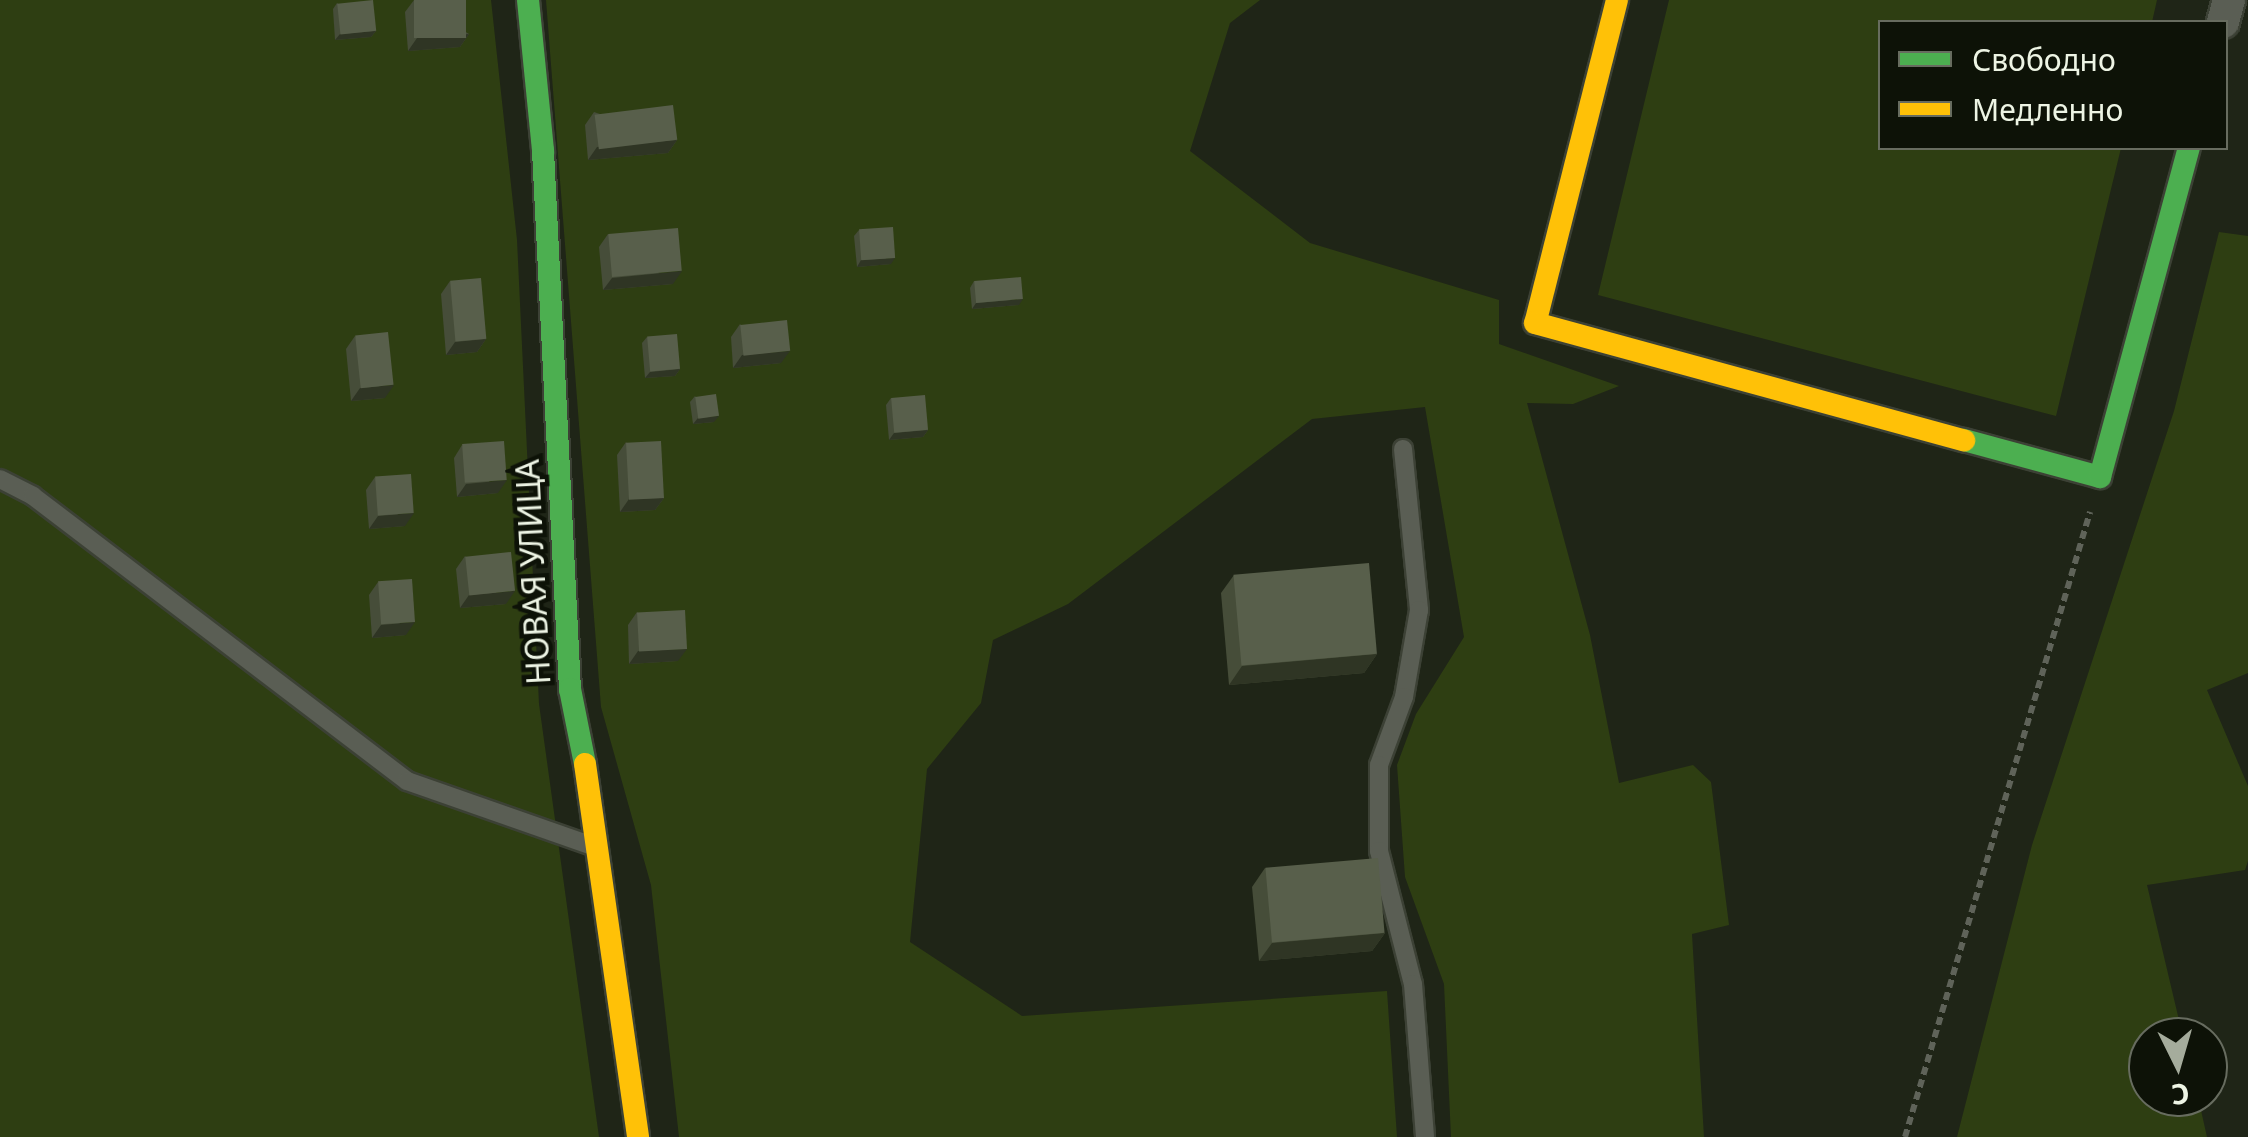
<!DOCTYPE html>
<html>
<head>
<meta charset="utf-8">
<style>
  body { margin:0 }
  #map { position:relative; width:2248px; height:1137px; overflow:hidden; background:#1f2517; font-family:"Noto Sans",sans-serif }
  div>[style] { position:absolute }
  .green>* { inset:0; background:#2e3e12 }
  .path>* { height:6px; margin-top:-3px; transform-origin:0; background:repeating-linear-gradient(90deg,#5f6359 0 8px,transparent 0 13px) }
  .roads { filter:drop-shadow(2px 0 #3c4135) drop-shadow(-2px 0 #3c4135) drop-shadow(0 2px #3c4135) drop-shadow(0 -2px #3c4135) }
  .lane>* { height:18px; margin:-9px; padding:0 9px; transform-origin:9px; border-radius:9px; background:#5a5e54 }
  .street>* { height:32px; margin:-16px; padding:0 16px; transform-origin:16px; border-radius:16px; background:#5a5e54 }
  .fast>* { height:22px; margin:-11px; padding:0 11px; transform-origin:11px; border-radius:11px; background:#4caf50 }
  .slow>* { height:22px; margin:-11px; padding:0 11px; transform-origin:11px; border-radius:11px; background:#ffc107 }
  .wall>* { inset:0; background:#464d39 }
  .shaded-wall>* { inset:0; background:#2f3524 }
  .building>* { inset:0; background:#585f4b; transform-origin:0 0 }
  span { translate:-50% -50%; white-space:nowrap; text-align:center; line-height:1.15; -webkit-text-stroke:9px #0d1207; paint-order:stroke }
  .street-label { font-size:32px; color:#edf4e4 }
  .legend { position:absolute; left:1878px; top:20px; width:350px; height:130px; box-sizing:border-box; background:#0d1207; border:2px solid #676c5f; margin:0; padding:12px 18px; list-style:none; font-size:30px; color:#edf4e4 }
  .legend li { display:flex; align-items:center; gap:20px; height:50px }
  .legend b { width:50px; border:2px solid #676c5f }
  .north { position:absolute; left:2128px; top:1017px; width:100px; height:100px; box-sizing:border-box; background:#0d1207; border:2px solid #676c5f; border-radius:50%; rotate:175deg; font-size:28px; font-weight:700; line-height:40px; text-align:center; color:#edf4e4 }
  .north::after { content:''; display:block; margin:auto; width:35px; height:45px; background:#a5ac9c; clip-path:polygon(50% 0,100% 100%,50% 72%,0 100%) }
</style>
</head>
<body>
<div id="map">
  <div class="green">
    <i style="clip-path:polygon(0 0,491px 0,517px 240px,539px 704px,599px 1137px,0 1137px)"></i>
    <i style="clip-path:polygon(546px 0,1260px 0,1230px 23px,1190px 151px,1310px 243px,1499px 300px,1499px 344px,1619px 386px,1573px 404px,1527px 403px,1590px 635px,1619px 783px,1693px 765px,1711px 782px,1729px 925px,1692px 934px,1704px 1137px,1451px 1137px,1444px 984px,1405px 877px,1397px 765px,1416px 714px,1464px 637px,1425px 407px,1312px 419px,1068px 604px,993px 640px,981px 703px,927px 769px,910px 942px,1022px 1016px,1387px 991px,1397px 1137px,679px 1137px,651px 885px,601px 707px)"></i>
    <i style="clip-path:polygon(1669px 0,2157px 0,2152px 22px,1880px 22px,1880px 148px,2121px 148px,2056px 416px,1598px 295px)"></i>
    <i style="clip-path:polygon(2219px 232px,2248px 236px,2248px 673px,2207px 690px,2248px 786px,2248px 861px,2245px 870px,2147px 885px,2183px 1037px,2148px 1037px,2148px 1097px,2198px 1097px,2207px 1137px,1957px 1137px,2032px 845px,2174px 411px)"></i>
  </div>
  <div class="path">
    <i style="left:1905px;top:1137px;width:652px;rotate:-73.51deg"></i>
  </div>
  <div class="roads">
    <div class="lane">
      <i style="left:1403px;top:449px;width:162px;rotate:84.3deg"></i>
      <i style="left:1419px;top:610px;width:88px;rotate:99.8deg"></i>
      <i style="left:1404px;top:697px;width:72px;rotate:110.2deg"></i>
      <i style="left:1379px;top:765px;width:86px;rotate:90deg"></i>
      <i style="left:1379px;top:851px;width:137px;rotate:75.7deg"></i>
      <i style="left:1413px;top:984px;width:153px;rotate:85.5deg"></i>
      <i style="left:0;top:479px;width:37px;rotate:27deg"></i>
      <i style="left:33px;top:496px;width:470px;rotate:37.3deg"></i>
      <i style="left:407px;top:781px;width:202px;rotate:19.3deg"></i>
    </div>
    <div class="street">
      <i style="left:2223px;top:22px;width:23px;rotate:-75deg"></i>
    </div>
    <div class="fast">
      <i style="left:528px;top:0;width:152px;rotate:84.3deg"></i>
      <i style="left:543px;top:151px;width:539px;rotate:87.13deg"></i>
      <i style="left:570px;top:689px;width:76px;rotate:78.7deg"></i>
      <i style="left:1964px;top:440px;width:141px;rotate:15.2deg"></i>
      <i style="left:2100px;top:477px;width:341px;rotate:-74.9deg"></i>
    </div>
    <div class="slow">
      <i style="left:1617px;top:0;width:333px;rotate:104.2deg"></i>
      <i style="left:1535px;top:323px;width:445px;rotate:15.3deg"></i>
      <i style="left:585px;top:764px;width:377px;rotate:81.9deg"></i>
    </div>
  </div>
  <div class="wall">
    <i style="clip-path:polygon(414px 0,469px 34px,460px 47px,408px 51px,405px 12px)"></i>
    <i style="clip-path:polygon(337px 3px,376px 31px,371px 37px,335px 40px,333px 9px)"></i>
    <i style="clip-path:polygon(594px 112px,677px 140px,668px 153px,588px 160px,585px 125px)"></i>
    <i style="clip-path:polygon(859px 230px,891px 264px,857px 267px,854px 236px)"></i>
    <i style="clip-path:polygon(608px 234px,673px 284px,603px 290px,599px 247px)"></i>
    <i style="clip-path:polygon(450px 281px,486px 339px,477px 352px,446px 355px,441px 294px)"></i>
    <i style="clip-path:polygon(974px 281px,1019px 305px,972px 309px,970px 288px)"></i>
    <i style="clip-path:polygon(740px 324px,781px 363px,733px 368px,731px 337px)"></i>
    <i style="clip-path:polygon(355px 336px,385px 398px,351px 401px,346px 349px)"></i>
    <i style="clip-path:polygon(647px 337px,680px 369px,675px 376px,645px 378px,642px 343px)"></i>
    <i style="clip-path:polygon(695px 396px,714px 422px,693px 424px,690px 402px)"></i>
    <i style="clip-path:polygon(891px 398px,928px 430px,923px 437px,889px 440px,886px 405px)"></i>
    <i style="clip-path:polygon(626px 442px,664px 498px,655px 510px,620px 512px,617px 455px)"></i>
    <i style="clip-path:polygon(462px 445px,498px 493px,457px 497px,454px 458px)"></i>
    <i style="clip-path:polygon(375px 477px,405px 526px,369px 529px,366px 490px)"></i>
    <i style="clip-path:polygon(465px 556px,506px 604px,460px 608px,456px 569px)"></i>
    <i style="clip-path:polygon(1234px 575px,1377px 654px,1364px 673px,1229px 685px,1221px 593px)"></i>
    <i style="clip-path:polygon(378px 582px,406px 635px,372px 638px,369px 595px)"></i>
    <i style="clip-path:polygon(637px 612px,678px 661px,629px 664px,628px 625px)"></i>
    <i style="clip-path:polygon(1265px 868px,1385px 933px,1372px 951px,1259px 961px,1252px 887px)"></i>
  </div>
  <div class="shaded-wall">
    <i style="clip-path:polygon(376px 31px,371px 37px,335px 40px,340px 34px)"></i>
    <i style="clip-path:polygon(469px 34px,460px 47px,408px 51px,417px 38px)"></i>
    <i style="clip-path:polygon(677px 140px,668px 153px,588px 160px,597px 147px)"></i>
    <i style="clip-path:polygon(895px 258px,891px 264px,857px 267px,861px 260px)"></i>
    <i style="clip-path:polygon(682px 271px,673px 284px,603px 290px,612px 278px)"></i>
    <i style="clip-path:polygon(1023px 299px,1019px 305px,972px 309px,976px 303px)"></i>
    <i style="clip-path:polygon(486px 339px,477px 352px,446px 355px,455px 342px)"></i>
    <i style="clip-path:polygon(790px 351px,781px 363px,733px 368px,742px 355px)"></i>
    <i style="clip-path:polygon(680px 369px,675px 376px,645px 378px,650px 372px)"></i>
    <i style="clip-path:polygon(394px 385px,385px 398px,351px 401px,360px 388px)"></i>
    <i style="clip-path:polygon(719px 416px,714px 422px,693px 424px,698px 418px)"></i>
    <i style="clip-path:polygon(928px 430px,923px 437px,889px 440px,894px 433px)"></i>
    <i style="clip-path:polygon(507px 480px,498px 493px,457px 497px,466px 484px)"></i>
    <i style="clip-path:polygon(664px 498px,655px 510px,620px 512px,629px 499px)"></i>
    <i style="clip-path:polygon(414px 513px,405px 526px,369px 529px,378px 516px)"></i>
    <i style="clip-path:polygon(515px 591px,506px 604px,460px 608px,469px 595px)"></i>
    <i style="clip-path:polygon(415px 622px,406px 635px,372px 638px,381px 625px)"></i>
    <i style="clip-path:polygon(687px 649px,678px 661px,629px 664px,638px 651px)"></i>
    <i style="clip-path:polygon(1377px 654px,1364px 673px,1229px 685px,1242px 666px)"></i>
    <i style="clip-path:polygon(1385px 933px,1372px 951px,1259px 961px,1272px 943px)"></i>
  </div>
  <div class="building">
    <i style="left:373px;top:0;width:31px;height:36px;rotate:84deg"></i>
    <i style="left:414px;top:0;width:52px;height:38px"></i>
    <i style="left:673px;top:105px;width:35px;height:79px;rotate:83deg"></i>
    <i style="left:893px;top:227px;width:31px;height:34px;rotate:86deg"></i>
    <i style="left:678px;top:228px;width:43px;height:70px;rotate:85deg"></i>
    <i style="left:1021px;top:277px;width:22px;height:47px;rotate:85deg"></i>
    <i style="left:481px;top:278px;width:61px;height:31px;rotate:85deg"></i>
    <i style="left:787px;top:320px;width:31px;height:47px;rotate:84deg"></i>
    <i style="left:388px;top:332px;width:53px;height:33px;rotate:84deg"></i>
    <i style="left:677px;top:334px;width:35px;height:30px;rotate:85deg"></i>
    <i style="left:716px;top:394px;width:22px;height:21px;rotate:82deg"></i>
    <i style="left:925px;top:395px;width:35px;height:34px;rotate:85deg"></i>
    <i style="left:504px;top:441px;width:39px;height:42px;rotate:86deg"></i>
    <i style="left:661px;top:441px;width:57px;height:35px;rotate:87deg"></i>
    <i style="left:411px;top:474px;width:39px;height:36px;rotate:86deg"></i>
    <i style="left:511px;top:552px;width:39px;height:46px;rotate:84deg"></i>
    <i style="left:1369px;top:563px;width:91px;height:136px;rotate:85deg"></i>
    <i style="left:412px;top:579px;width:43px;height:34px;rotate:86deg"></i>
    <i style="left:685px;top:610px;width:39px;height:48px;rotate:87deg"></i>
    <i style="left:1378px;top:858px;width:75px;height:113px;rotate:85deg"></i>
  </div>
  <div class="street-label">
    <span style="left:533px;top:572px;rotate:-93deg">НОВАЯ УЛИЦА</span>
  </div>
  <ul class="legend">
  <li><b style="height:12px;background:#4caf50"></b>Свободно</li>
  <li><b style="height:12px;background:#ffc107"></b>Медленно</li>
  </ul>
  <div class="north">С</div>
</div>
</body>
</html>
